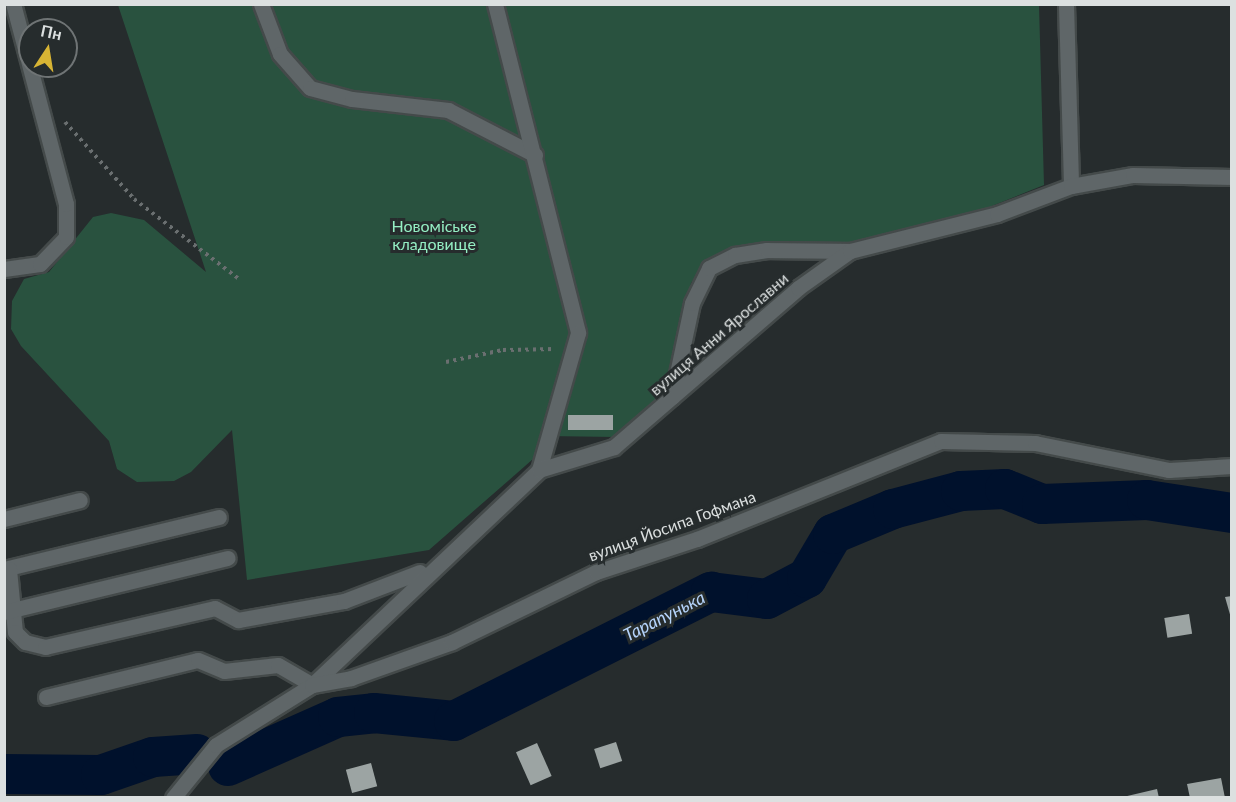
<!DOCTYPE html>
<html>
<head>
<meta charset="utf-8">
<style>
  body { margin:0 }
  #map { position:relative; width:1236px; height:802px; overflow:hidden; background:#262c2d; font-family:Lato,sans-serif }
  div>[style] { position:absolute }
  .green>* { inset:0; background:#29523f }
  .river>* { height:40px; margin:-20px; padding:0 20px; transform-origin:20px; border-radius:20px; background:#00112c }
  .building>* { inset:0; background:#9ca4a3; transform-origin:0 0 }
  .path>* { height:4px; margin-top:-2px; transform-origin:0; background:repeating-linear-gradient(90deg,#6a6f70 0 3px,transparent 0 7.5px) }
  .roads { filter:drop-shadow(2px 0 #444a4a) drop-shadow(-2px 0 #444a4a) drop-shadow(0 2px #444a4a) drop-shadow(0 -2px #444a4a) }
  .minor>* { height:15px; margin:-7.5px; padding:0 7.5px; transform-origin:7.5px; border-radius:7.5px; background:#5f6668 }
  span { translate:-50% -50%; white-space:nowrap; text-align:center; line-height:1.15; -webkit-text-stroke:6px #262c2d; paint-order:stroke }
  .park-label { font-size:16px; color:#94eec3 }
  .street-label { font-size:16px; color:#dce0e0 }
  .water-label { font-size:18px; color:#b5d3fa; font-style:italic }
  .frame { position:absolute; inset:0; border:6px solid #dce0e0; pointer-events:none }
  .north { position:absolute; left:18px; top:18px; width:60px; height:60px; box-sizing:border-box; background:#262c2d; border:2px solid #6f7475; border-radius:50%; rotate:12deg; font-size:16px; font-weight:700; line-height:24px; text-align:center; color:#dce0e0 }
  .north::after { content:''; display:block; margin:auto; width:21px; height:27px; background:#d7b434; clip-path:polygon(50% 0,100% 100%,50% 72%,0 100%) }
</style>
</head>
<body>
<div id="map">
  <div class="green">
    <i style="clip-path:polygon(118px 5px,1039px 5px,1044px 185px,972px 214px,855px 243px,773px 243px,702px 268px,691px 283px,667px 393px,616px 437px,545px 436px,533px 459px,429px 550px,247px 580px,232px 430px,191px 472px,174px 481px,137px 482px,117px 469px,109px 441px,21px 346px,11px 329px,12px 301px,24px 279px,49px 272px,93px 217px,111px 213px,144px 220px,206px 272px)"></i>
  </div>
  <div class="river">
    <i style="left:228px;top:766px;width:120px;rotate:-24deg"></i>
    <i style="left:338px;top:717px;width:36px;rotate:-6deg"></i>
    <i style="left:374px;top:713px;width:80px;rotate:5.7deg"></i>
    <i style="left:454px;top:721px;width:288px;rotate:-26.7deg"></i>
    <i style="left:711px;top:592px;width:56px;rotate:7.1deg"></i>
    <i style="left:767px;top:599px;width:45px;rotate:-27.7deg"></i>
    <i style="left:807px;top:578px;width:51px;rotate:-59.4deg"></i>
    <i style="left:833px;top:534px;width:65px;rotate:-22.6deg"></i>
    <i style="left:893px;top:509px;width:70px;rotate:-14.8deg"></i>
    <i style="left:961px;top:491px;width:44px;rotate:-2.6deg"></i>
    <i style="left:1005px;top:489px;width:40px;rotate:22deg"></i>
    <i style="left:1042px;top:504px;width:105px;rotate:-2.2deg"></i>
    <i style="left:1147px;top:500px;width:86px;rotate:8.7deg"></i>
    <i style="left:4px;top:774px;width:97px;rotate:0.6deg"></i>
    <i style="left:101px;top:775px;width:55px;rotate:-19.1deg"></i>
    <i style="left:153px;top:757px;width:44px;rotate:-3.9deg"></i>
  </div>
  <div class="building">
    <i style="left:613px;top:415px;width:15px;height:45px;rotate:90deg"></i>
    <i style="clip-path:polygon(1232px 596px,1232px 618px,1231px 618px,1225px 597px)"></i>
    <i style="left:1189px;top:614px;width:20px;height:25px;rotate:81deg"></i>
    <i style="left:616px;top:742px;width:20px;height:23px;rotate:72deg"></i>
    <i style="left:537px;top:743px;width:36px;height:23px;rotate:66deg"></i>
    <i style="left:371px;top:763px;width:24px;height:26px;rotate:75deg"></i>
    <i style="clip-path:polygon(1221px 778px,1225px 798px,1190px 798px,1187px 784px)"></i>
    <i style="clip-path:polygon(1157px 789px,1159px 798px,1123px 798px,1123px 797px)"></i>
  </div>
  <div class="path">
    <i style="left:65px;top:122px;width:103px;rotate:48.1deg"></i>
    <i style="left:134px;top:199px;width:132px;rotate:37.3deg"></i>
    <i style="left:446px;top:362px;width:58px;rotate:-11.9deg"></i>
    <i style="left:503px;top:350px;width:52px;rotate:-1.1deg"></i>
  </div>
  <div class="roads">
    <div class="minor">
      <i style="left:261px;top:4px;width:53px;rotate:69.2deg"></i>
      <i style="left:280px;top:54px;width:45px;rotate:48.6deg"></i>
      <i style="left:310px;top:88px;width:43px;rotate:14.7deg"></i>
      <i style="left:352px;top:99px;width:97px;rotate:6.5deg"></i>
      <i style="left:448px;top:110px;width:98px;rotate:27.3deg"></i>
      <i style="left:495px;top:4px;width:339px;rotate:75.8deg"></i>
      <i style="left:578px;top:333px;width:142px;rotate:105.9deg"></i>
      <i style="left:1066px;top:4px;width:182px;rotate:88.4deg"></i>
      <i style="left:4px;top:269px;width:36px;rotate:-8deg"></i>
      <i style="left:40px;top:264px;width:37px;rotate:-46deg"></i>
      <i style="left:66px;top:237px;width:33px;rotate:-90deg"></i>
      <i style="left:66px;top:204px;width:207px;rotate:-104.8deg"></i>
      <i style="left:672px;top:397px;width:96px;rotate:-78deg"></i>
      <i style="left:692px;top:303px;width:39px;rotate:-64deg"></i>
      <i style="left:709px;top:268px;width:29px;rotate:-27deg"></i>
      <i style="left:735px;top:255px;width:32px;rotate:-9deg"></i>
      <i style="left:767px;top:250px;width:83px;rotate:0.7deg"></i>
      <i style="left:4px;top:519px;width:78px;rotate:-14deg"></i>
      <i style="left:4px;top:569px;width:221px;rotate:-13.6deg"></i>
      <i style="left:9px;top:569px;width:63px;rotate:84.6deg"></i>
      <i style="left:15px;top:632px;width:14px;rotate:45deg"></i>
      <i style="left:25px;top:642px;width:21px;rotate:14deg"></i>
      <i style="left:45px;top:647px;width:174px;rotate:-12.9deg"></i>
      <i style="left:215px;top:608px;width:26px;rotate:28deg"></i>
      <i style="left:238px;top:620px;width:108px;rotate:-10.2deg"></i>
      <i style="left:344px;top:601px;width:81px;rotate:-20.9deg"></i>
      <i style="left:4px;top:612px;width:230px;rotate:-13.6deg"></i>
      <i style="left:312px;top:685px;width:313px;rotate:-43.4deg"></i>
      <i style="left:539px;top:470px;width:78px;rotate:-17deg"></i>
      <i style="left:614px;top:447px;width:243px;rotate:-40.8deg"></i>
      <i style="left:798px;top:288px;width:64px;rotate:-35.4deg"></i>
      <i style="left:850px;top:251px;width:152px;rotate:-14.1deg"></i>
      <i style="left:997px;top:214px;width:79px;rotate:-20.7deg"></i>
      <i style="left:1071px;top:186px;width:63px;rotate:-10.1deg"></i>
      <i style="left:1133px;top:175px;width:99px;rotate:1.2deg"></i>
      <i style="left:46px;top:697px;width:156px;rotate:-13.7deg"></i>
      <i style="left:198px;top:660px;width:28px;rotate:23deg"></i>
      <i style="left:224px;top:671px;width:54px;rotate:-6.3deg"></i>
      <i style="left:278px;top:665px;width:39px;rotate:30deg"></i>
      <i style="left:173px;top:798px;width:68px;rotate:-50.9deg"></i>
      <i style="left:216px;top:745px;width:113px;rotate:-32deg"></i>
      <i style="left:312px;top:685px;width:40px;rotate:-10deg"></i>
      <i style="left:351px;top:678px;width:107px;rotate:-19.6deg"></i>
      <i style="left:452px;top:642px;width:160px;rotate:-25.9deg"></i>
      <i style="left:596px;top:572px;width:106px;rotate:-18.1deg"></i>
      <i style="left:697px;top:539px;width:263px;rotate:-21.9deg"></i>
      <i style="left:941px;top:441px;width:94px;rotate:1.2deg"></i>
      <i style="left:1035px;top:443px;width:137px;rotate:11.4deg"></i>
      <i style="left:1169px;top:470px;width:63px;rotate:-3.6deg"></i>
    </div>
  </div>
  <div class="park-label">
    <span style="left:434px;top:235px">Новоміське<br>кладовище</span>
  </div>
  <div class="street-label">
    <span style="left:719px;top:334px;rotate:-41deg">вулиця Анни Ярославни</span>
    <span style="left:672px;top:526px;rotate:-20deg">вулиця Йосипа Гофмана</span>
  </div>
  <div class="water-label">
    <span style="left:664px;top:616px;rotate:-27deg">Тарапунька</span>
  </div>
  <div class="frame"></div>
  <div class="north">Пн</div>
</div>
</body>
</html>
